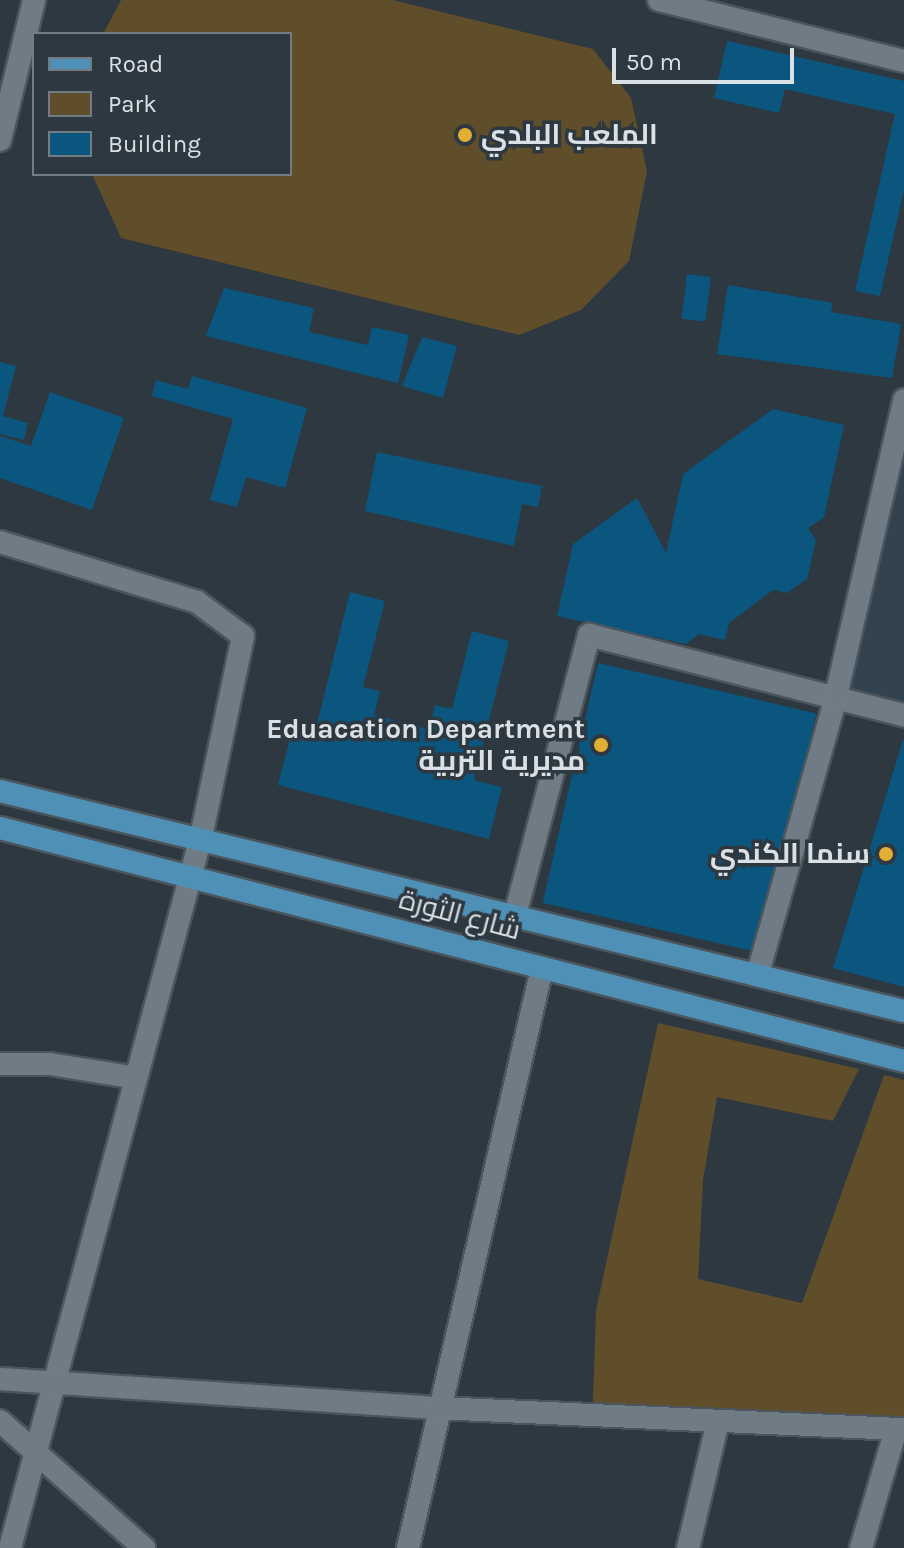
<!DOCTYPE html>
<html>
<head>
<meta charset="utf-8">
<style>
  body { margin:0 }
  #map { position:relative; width:904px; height:1548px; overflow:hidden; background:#2d3840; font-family:Karla,Cairo,sans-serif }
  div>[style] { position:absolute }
  .built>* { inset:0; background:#32434f }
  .green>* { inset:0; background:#5f4e29 }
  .building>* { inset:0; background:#0b567e; transform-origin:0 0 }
  .roads { filter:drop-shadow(2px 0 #4c555c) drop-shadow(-2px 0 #4c555c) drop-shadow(0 2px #4c555c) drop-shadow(0 -2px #4c555c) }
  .minor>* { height:22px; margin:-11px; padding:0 11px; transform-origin:11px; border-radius:11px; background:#6f7c85 }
  .tertiary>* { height:22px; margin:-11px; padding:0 11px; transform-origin:11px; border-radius:11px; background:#6f7c85 }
  .primary>* { height:22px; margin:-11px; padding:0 11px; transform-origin:11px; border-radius:11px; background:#4f90b7 }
  .dots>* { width:22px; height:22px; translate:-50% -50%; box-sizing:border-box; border:4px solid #2d3840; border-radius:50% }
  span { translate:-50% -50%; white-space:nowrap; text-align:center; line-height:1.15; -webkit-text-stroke:7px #2d3840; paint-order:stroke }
  .poi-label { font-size:28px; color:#dae1e6; font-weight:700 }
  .left { translate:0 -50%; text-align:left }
  .right { translate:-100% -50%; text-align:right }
  .street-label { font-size:28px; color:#dae1e6 }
  .legend { position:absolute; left:32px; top:32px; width:260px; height:144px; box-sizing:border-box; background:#2d3840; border:2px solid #727c82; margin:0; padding:10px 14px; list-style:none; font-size:24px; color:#dae1e6 }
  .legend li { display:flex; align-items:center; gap:16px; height:40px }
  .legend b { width:40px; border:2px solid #727c82 }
  .scale { position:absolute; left:612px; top:48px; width:182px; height:36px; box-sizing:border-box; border:4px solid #dae1e6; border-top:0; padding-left:10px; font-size:24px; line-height:28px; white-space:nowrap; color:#dae1e6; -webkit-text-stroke:6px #2d3840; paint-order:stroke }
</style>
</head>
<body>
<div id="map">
  <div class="built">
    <i style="clip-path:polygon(904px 400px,904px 715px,835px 700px)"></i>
  </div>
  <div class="green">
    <i style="clip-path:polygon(121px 0,393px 0,593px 49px,631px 98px,647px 171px,629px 261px,581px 310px,519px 335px,121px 238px,92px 174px,290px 174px,290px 34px,103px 34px)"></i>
    <i style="clip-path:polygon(658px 1023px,859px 1069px,833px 1121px,717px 1097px,703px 1180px,698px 1279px,802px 1303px,884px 1075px,904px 1080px,904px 1440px,592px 1428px,596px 1310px)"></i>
  </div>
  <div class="building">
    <i style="clip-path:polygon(727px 41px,904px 81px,904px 190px,880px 296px,855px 291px,895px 114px,785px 89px,779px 113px,714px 98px)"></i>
    <i style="left:687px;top:274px;width:24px;height:45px;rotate:7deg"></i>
    <i style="clip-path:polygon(728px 285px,833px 303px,831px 312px,901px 324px,892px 378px,717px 354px)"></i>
    <i style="clip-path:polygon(224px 288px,314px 308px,309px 332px,368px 345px,372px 327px,409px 335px,398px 383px,206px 336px)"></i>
    <i style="clip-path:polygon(422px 337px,457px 346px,443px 398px,402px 386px)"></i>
    <i style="clip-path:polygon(0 362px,16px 366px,3px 416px,28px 423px,24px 440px,0 434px)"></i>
    <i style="clip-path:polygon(192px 376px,307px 408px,285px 488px,246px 477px,237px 507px,210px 500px,233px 419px,152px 396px,156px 380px,188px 389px)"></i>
    <i style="clip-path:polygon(50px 392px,124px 418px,92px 510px,0 478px,0 436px,31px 446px)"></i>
    <i style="clip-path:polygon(773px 409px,844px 425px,824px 517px,808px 528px,816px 540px,807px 579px,787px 593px,773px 590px,729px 623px,725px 640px,699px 634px,686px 644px,557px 616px,573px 544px,637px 498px,666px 553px,683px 474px)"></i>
    <i style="clip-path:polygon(377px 452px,542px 486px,538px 507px,522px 504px,514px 546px,365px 511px)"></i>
    <i style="clip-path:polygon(350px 592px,385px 601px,363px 687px,380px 691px,374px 715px,429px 729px,435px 705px,452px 709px,472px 631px,509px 641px,474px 780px,502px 787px,489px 839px,278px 785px,292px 731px,314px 736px)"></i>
    <i style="left:598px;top:663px;width:224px;height:246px;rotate:13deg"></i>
    <i style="clip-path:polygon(903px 740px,904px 740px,904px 987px,833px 968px)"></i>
  </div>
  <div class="roads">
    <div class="minor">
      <i style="left:0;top:140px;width:144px;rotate:-76.3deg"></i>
      <i style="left:0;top:542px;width:206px;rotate:16.9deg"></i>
      <i style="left:197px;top:602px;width:57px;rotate:36.5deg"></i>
      <i style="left:243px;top:636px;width:205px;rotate:101.8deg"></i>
      <i style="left:201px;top:837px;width:736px;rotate:105.04deg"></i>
      <i style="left:514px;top:919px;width:294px;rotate:-75.2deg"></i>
      <i style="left:589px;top:635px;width:325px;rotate:14.3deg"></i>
      <i style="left:758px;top:973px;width:284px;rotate:-74.2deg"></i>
      <i style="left:835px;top:700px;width:308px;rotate:-77deg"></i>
      <i style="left:0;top:1064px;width:50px"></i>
      <i style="left:50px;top:1064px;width:87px;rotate:9.2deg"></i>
      <i style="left:0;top:1421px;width:192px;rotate:41.4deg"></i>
      <i style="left:408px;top:1548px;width:595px;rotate:-76.99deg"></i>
      <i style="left:688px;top:1548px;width:130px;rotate:-76.7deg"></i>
      <i style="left:861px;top:1548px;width:124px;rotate:-73.6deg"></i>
    </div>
    <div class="tertiary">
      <i style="left:659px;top:0;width:252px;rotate:14deg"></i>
      <i style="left:0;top:1379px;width:438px;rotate:3.8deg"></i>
      <i style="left:437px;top:1408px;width:467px;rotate:2.6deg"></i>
    </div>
    <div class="primary">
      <i style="left:0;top:791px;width:930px;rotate:13.68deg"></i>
      <i style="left:0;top:828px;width:934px;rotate:14.45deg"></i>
    </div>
  </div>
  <div class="dots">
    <i style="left:465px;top:135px;background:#e3ae34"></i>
    <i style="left:601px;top:745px;background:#e3ae34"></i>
    <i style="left:886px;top:854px;background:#e3ae34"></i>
  </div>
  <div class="poi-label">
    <span class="left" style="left:481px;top:135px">الملعب البلدي</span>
    <span class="right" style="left:585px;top:745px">Eduacation Department<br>مديرية التربية</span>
    <span class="right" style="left:870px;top:854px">سنما الكندي</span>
  </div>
  <div class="street-label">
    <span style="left:460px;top:915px;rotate:15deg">شارع الثورة</span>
  </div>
  <ul class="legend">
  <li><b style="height:10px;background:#4f90b7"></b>Road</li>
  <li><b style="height:22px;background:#5f4e29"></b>Park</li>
  <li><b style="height:22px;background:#0b567e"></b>Building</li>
  </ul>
  <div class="scale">50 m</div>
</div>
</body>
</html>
